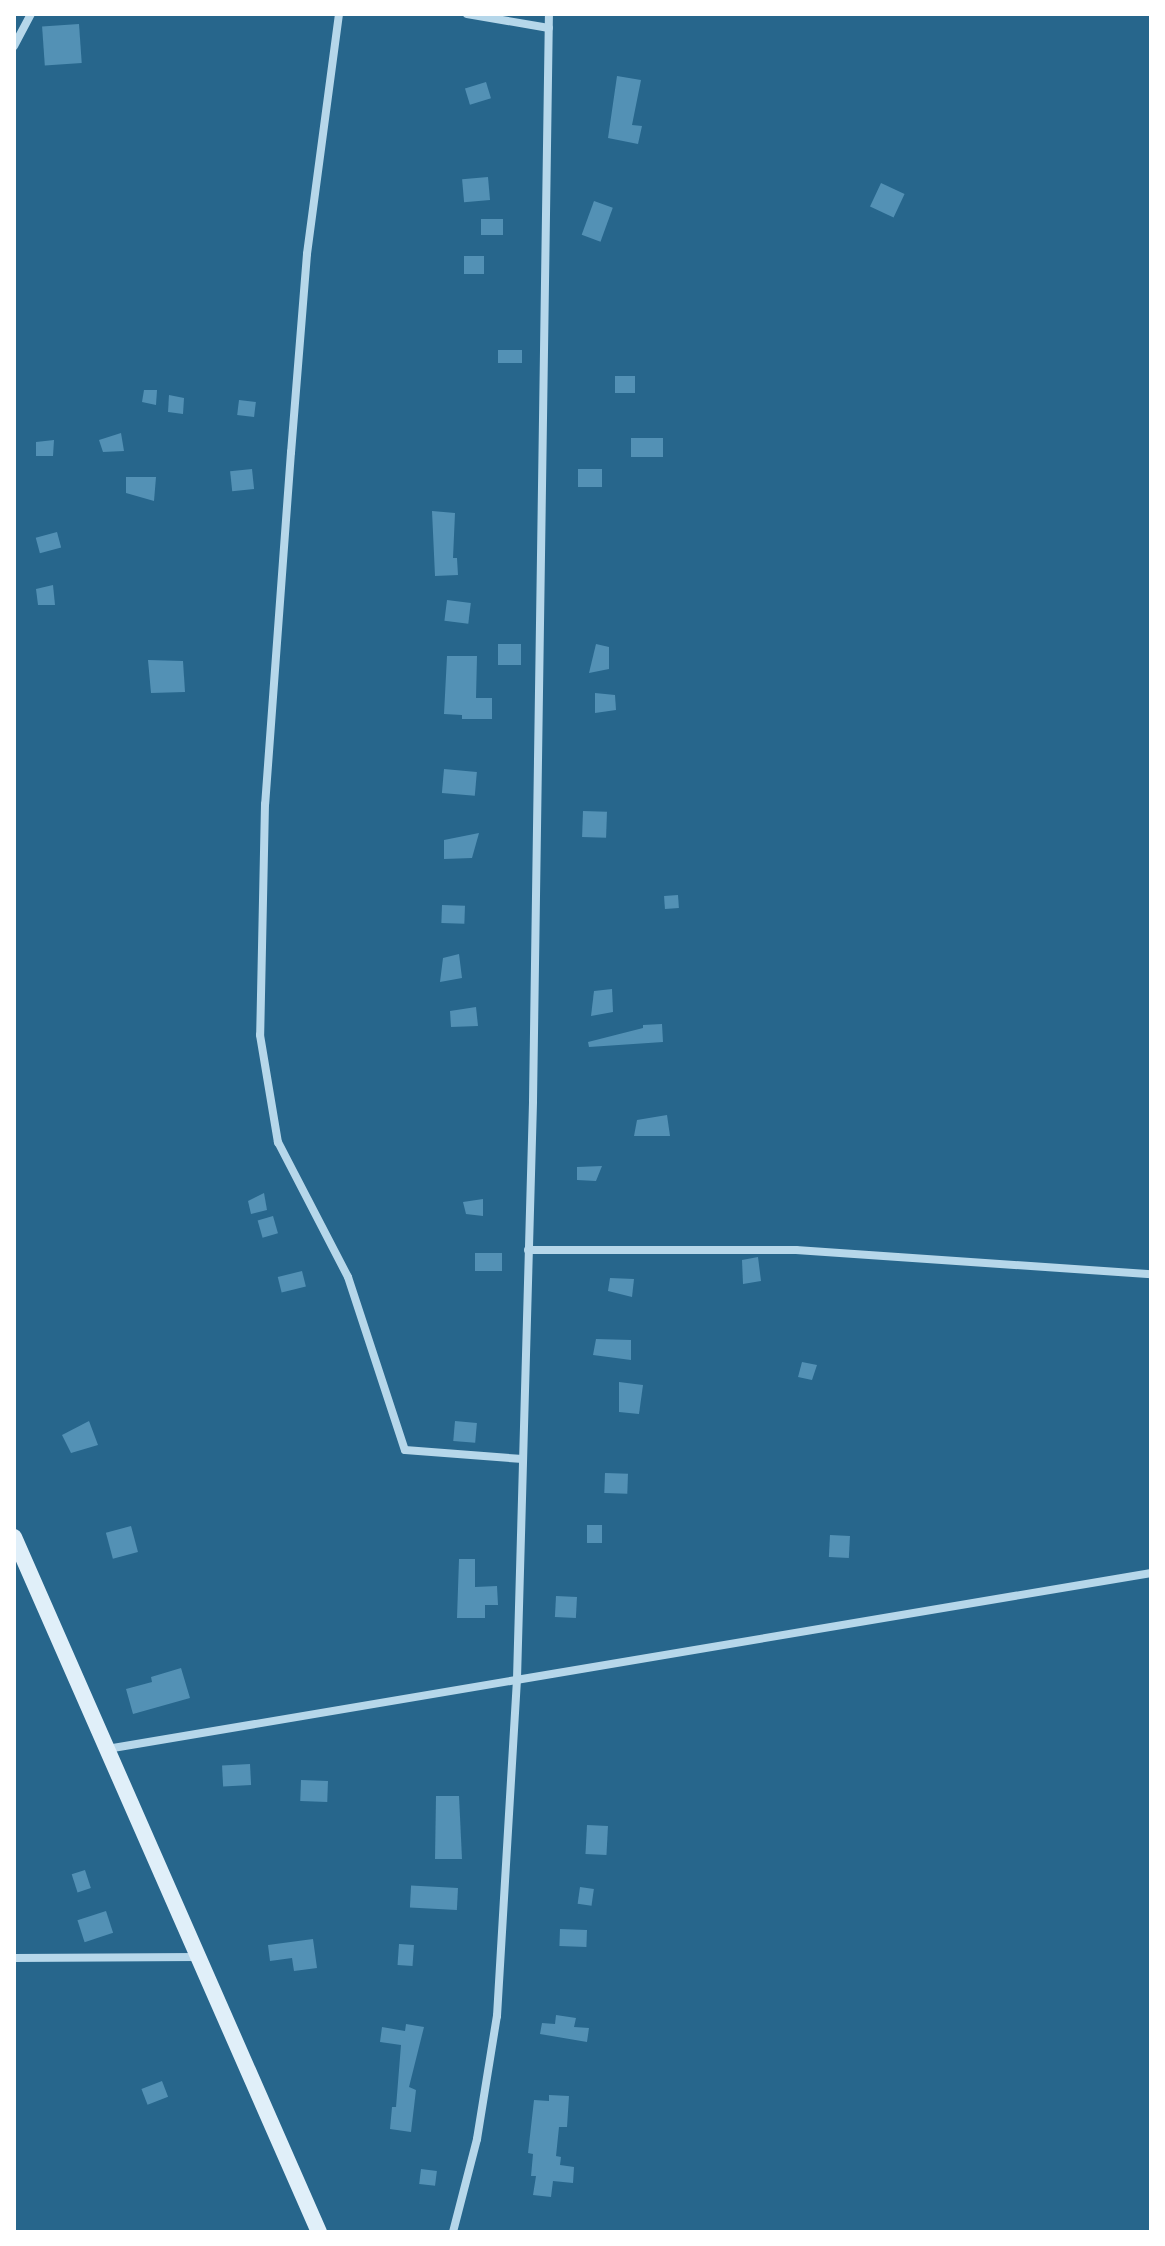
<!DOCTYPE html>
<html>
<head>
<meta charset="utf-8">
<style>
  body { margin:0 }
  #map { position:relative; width:1165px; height:2246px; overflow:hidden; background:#27668c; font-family:"PT Sans Narrow",sans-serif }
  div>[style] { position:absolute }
  .building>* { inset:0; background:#5391b5; transform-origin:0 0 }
  .minor>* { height:8px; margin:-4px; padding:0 4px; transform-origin:4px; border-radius:4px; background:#b6d7ea }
  .secondary>* { height:16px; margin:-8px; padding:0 8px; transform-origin:8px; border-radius:8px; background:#e0eff9 }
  span { translate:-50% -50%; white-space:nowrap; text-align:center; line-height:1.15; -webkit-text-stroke:6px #27668c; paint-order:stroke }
  .frame { position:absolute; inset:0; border:16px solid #fff; pointer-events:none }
</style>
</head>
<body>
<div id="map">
  <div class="building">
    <i style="left:79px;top:24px;width:39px;height:37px;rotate:86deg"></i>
    <i style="clip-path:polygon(617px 76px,641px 80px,632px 125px,642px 126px,638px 144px,608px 138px)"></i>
    <i style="left:486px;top:82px;width:17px;height:22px;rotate:73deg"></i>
    <i style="left:488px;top:177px;width:23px;height:26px;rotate:85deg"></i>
    <i style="left:881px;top:183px;width:26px;height:26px;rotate:25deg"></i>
    <i style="left:594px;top:201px;width:20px;height:36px;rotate:20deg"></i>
    <i style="left:481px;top:219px;width:22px;height:16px"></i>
    <i style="left:464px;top:256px;width:20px;height:18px"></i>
    <i style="left:498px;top:350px;width:24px;height:13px"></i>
    <i style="left:615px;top:376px;width:20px;height:17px"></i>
    <i style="clip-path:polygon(144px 390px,157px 390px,156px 405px,142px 402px)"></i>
    <i style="clip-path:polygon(169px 395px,184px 398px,183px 414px,168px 412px)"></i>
    <i style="left:239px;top:400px;width:17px;height:15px;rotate:7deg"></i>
    <i style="clip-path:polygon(121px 433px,124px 451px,103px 452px,99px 440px)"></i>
    <i style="left:663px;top:438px;width:19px;height:32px;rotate:90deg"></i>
    <i style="clip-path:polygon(54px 440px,53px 456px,36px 456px,36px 442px)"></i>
    <i style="left:252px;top:469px;width:20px;height:22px;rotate:84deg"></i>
    <i style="left:578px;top:469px;width:24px;height:18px"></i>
    <i style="clip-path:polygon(126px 477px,156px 477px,154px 501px,126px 493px)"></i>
    <i style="clip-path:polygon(432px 511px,455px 513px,453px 558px,457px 558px,458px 575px,435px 576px)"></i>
    <i style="left:57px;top:532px;width:16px;height:22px;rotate:75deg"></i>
    <i style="clip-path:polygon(53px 585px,55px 605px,38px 605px,36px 589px)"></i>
    <i style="left:447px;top:600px;width:24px;height:21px;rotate:7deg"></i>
    <i style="left:498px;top:644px;width:23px;height:21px"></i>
    <i style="clip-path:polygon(596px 644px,609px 647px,609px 669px,589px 673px)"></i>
    <i style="clip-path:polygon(447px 656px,477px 656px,476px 698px,492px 698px,492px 719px,462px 719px,462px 715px,444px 714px)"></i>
    <i style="clip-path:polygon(148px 660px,183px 661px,185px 692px,151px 693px)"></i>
    <i style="clip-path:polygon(595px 693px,615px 695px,616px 710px,595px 713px)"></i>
    <i style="left:444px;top:769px;width:33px;height:24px;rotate:5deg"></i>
    <i style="left:583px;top:811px;width:24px;height:26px;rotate:2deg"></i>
    <i style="clip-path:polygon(479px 833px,472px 858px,444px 859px,444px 840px)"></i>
    <i style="left:678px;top:895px;width:13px;height:14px;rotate:86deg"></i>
    <i style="left:442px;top:905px;width:23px;height:18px;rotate:2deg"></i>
    <i style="clip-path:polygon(459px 954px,462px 978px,440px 982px,443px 958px)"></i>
    <i style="clip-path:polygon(612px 989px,613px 1012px,591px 1016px,594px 991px)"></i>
    <i style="clip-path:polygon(476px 1007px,478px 1026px,451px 1027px,450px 1011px)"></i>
    <i style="clip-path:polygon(662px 1024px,663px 1042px,589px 1047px,588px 1042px,643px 1028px,643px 1025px)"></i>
    <i style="clip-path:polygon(667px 1115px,670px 1136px,634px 1136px,637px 1120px)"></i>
    <i style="clip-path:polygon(602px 1166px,596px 1181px,577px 1180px,577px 1167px)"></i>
    <i style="clip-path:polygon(264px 1193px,267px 1210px,251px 1214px,248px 1201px)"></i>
    <i style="clip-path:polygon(483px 1199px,483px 1216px,466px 1214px,463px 1202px)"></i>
    <i style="left:273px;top:1216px;width:18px;height:16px;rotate:74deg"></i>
    <i style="left:475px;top:1253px;width:27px;height:18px"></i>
    <i style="clip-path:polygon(758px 1257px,761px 1281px,743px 1284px,742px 1260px)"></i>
    <i style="left:302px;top:1271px;width:16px;height:25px;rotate:76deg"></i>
    <i style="clip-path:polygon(610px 1278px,634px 1279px,632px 1297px,608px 1291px)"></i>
    <i style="clip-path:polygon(596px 1339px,631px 1340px,631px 1360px,593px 1355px)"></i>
    <i style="clip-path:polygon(802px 1362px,817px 1365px,812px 1380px,798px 1377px)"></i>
    <i style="clip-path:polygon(619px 1382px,643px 1385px,639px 1414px,619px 1412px)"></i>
    <i style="clip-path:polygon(89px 1421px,98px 1445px,71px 1453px,62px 1435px)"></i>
    <i style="left:455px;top:1421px;width:22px;height:20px;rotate:5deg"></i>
    <i style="left:605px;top:1473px;width:23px;height:20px;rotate:2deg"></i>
    <i style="left:587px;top:1525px;width:15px;height:18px"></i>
    <i style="left:131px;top:1526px;width:27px;height:26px;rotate:75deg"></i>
    <i style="left:830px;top:1535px;width:20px;height:22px;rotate:3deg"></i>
    <i style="clip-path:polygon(459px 1559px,475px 1559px,475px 1587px,497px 1586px,498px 1605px,485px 1605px,485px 1618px,457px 1618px)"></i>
    <i style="left:556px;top:1596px;width:21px;height:21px;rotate:3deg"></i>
    <i style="clip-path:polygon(181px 1668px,190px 1698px,133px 1714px,126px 1689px,152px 1682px,151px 1677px)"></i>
    <i style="left:250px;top:1764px;width:21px;height:28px;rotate:87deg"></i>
    <i style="left:301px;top:1780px;width:27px;height:21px;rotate:2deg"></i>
    <i style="clip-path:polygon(436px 1796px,459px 1796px,462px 1859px,435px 1859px)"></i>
    <i style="left:587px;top:1825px;width:21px;height:29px;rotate:3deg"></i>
    <i style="left:85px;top:1870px;width:19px;height:14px;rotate:72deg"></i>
    <i style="left:580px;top:1887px;width:14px;height:17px;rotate:8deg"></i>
    <i style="left:458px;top:1888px;width:22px;height:47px;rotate:93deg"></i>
    <i style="left:106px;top:1911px;width:23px;height:30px;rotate:72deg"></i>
    <i style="left:560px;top:1929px;width:27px;height:17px;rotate:2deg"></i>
    <i style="clip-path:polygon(313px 1939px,317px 1968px,294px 1971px,292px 1958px,270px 1961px,268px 1945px)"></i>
    <i style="left:399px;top:1944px;width:15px;height:21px;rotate:4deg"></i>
    <i style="clip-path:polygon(556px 2015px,576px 2018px,574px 2027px,589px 2028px,587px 2042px,540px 2034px,542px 2023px,555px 2024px)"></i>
    <i style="clip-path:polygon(406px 2024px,424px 2027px,409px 2087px,416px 2090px,411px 2132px,390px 2129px,392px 2107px,396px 2107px,401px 2045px,380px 2042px,382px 2027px,405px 2031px)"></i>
    <i style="left:162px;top:2081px;width:17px;height:22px;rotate:69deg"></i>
    <i style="clip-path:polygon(549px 2095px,569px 2096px,567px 2127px,559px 2127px,556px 2156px,561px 2157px,560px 2165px,574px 2167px,573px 2183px,553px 2181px,551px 2197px,533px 2195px,536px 2176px,531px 2176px,533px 2154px,528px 2153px,534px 2100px,549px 2101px)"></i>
    <i style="left:421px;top:2169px;width:16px;height:15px;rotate:7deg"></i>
  </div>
  <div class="minor">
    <i style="left:339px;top:14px;width:242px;rotate:97.6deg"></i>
    <i style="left:307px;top:254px;width:199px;rotate:94.6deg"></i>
    <i style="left:291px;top:452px;width:353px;rotate:94.2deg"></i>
    <i style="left:265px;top:804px;width:231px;rotate:91.2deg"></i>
    <i style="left:260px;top:1035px;width:109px;rotate:80.5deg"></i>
    <i style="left:278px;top:1142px;width:152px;rotate:62.6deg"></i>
    <i style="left:348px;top:1277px;width:182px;rotate:71.8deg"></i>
    <i style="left:405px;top:1450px;width:118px;rotate:4.4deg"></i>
    <i style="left:467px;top:14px;width:83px;rotate:9.7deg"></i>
    <i style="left:14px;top:46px;width:36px;rotate:-62deg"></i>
    <i style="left:528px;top:1250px;width:268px"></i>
    <i style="left:796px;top:1250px;width:356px;rotate:3.9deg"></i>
    <i style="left:107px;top:1749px;width:1059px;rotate:-9.57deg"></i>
    <i style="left:14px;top:1958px;width:183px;rotate:-0.3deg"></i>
    <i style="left:453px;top:2232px;width:96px;rotate:-75.5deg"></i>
    <i style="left:477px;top:2139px;width:125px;rotate:-80.8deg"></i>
    <i style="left:497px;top:2016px;width:338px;rotate:-86.6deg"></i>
    <i style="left:517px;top:1679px;width:578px;rotate:-88.41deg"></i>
    <i style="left:533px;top:1101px;width:1087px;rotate:-89.16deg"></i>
  </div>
  <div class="secondary">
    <i style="left:14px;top:1537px;width:759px;rotate:66.31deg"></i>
  </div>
  <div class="frame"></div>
</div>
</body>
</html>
